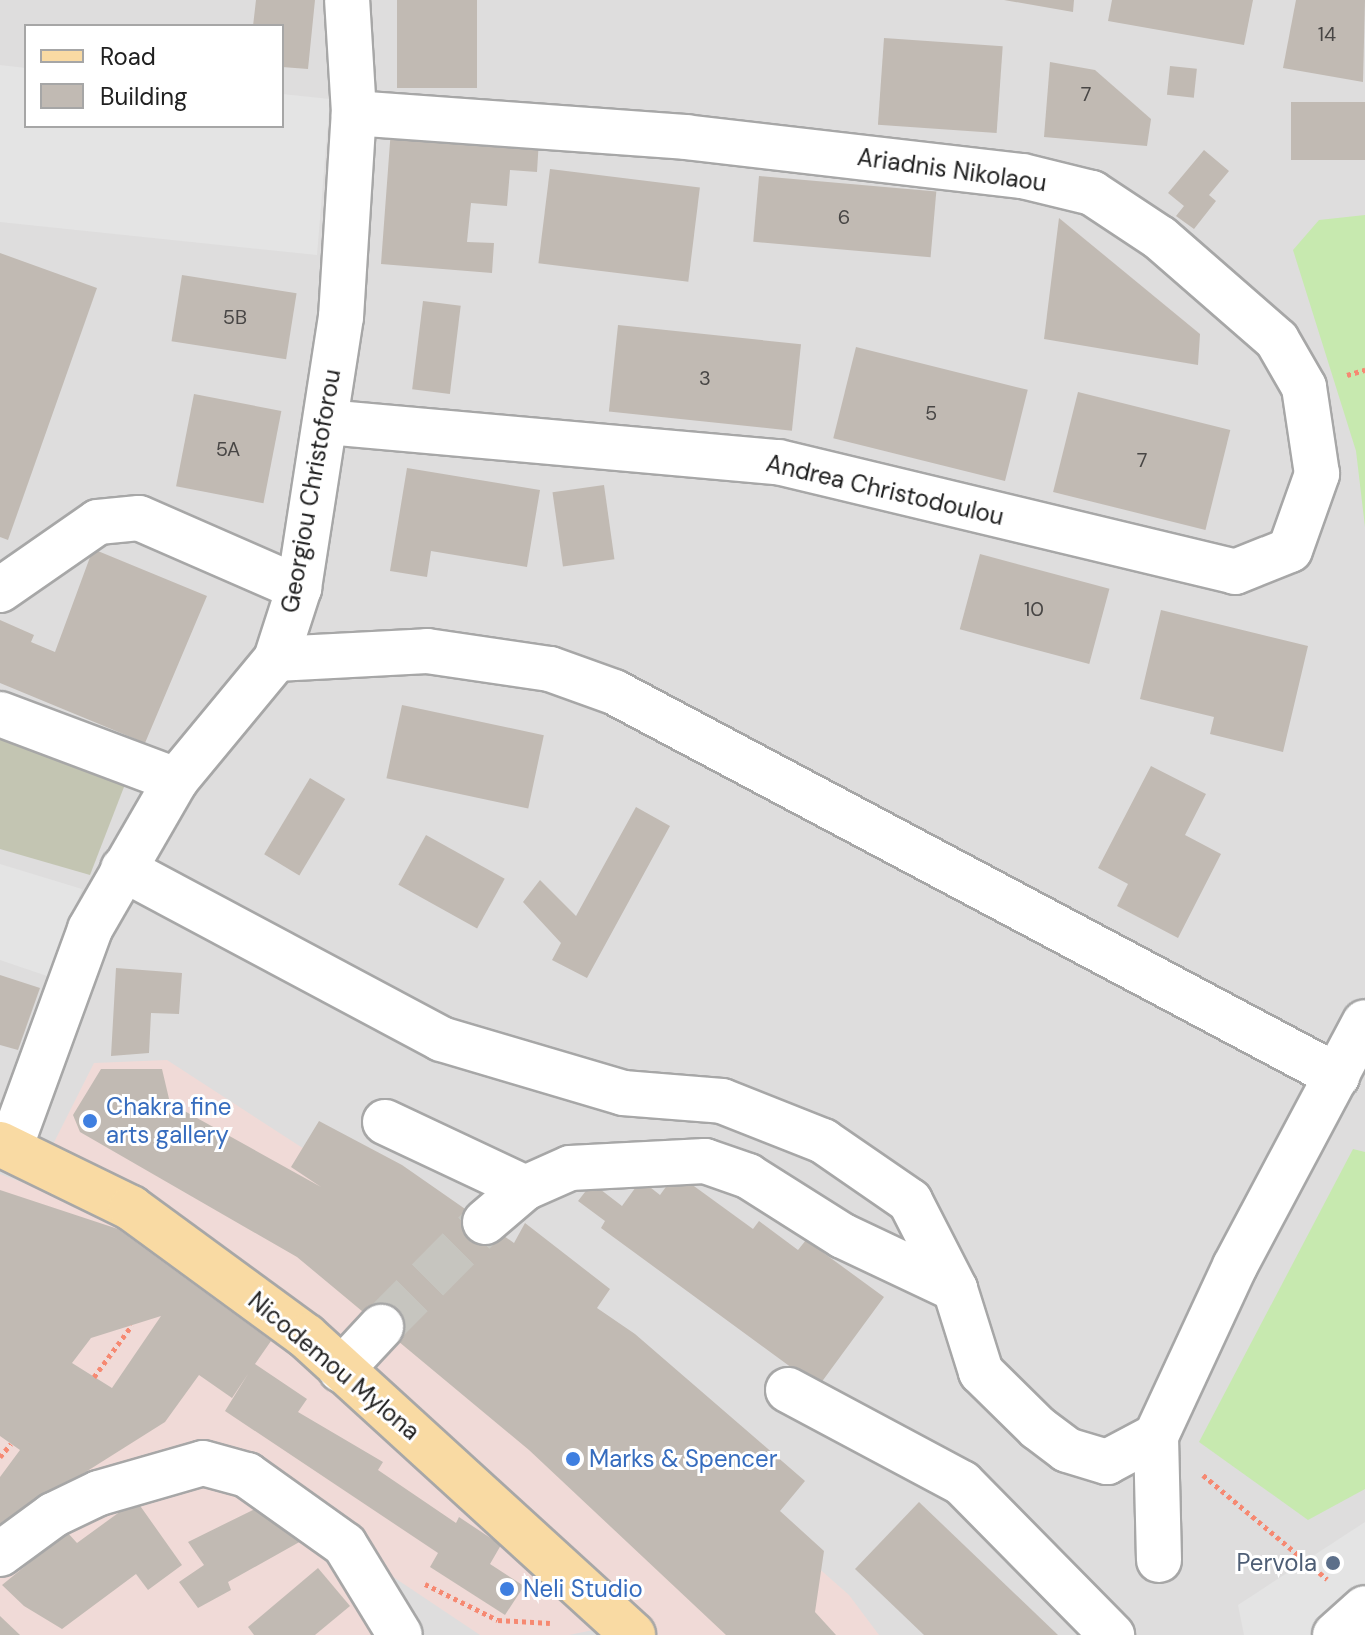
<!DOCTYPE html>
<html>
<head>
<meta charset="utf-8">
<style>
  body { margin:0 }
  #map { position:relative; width:1365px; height:1635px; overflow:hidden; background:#f0eee7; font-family:"DM Sans",sans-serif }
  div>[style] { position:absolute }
  .residential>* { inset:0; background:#dedddd }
  .commercial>* { inset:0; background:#f0dad7 }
  .construction>* { inset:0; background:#c3c5b2 }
  .grass>* { inset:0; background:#c7e9af }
  .parking>* { inset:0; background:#e4e4e4 }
  .building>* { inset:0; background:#c1bab3; transform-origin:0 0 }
  .minor-tunnel>* { height:44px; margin-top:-22px; transform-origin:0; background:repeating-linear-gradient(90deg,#c6c5bf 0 44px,transparent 0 66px) }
  .path>* { height:5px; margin-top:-2.5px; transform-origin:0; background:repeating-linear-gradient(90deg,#f68972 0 4px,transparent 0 8px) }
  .roads { filter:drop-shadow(2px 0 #a7a7a7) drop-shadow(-2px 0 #a7a7a7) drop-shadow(0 2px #a7a7a7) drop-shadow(0 -2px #a7a7a7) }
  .minor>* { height:44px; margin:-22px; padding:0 22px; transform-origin:22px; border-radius:22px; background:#fff }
  .major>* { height:44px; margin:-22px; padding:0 22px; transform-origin:22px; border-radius:22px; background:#f9daa3 }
  .dots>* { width:22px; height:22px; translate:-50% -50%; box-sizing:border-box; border:4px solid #fff; border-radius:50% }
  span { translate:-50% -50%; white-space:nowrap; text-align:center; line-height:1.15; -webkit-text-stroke:6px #fff; paint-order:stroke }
  .number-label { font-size:20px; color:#484645 }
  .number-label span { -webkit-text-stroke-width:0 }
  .street-label { font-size:24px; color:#202020 }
  .shop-label { font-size:24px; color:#366cbe }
  .left { translate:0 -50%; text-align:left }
  .service-label { font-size:24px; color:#4e5e75 }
  .right { translate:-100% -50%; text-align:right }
  .legend { position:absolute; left:24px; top:24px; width:260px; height:104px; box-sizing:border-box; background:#fff; border:2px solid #a6a6a6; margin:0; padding:10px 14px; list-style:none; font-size:24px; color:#202020 }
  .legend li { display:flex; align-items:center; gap:16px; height:40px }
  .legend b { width:40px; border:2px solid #a6a6a6 }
</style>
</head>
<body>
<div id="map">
  <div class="residential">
    <i style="clip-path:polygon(evenodd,0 0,1365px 0,1365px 1635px,0 1635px,0 0,26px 26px,282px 26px,282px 126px,26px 126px,26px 26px)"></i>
  </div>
  <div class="commercial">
    <i style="clip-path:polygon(167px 1060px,454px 1246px,849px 1595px,879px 1635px,609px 1635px,603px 1628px,569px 1635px,480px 1635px,347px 1546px,397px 1635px,0 1635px,0 1174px,32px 1186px,94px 1063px)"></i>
  </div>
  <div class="construction">
    <i style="clip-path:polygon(0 725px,129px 774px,90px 875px,0 849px)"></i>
  </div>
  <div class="grass">
    <i style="clip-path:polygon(1365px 215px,1365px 527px,1356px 451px,1293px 250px,1319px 220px)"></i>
    <i style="clip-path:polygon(1353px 1149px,1365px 1152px,1365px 1489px,1308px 1520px,1199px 1442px)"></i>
  </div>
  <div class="parking">
    <i style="clip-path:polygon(0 65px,26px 68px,26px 126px,282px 126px,282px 94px,330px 99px,317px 255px,0 222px)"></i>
    <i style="clip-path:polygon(0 864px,82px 889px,50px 977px,0 960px)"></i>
    <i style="clip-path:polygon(1365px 1522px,1365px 1635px,1244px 1635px,1238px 1605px)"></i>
  </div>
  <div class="building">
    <i style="clip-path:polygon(256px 0,315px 0,308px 69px,282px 67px,282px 26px,253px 26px)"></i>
    <i style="left:397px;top:0;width:80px;height:88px"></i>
    <i style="clip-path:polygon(1004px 0,1074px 0,1073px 12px)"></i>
    <i style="clip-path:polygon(1112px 0,1253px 0,1244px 45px,1108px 21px)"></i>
    <i style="clip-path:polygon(1296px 0,1365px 0,1363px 82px,1283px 68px)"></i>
    <i style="left:884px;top:38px;width:119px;height:87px;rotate:4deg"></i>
    <i style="clip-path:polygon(1050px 62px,1095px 70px,1151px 119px,1147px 146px,1044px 137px)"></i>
    <i style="left:1170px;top:66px;width:27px;height:29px;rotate:6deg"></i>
    <i style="left:1365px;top:102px;width:58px;height:74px;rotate:90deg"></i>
    <i style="clip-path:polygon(391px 129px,539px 139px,537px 172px,510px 170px,507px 206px,471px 203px,467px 242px,494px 243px,492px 273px,381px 264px)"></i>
    <i style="clip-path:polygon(1204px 150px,1229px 171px,1209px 195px,1216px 201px,1194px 229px,1176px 216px,1184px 206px,1168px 193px)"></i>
    <i style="left:550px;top:169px;width:151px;height:95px;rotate:7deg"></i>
    <i style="left:759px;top:176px;width:178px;height:66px;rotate:5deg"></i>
    <i style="clip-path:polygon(1059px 218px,1200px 334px,1198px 365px,1044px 339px)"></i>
    <i style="clip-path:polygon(0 253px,97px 288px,8px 540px,0 537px)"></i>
    <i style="left:182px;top:275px;width:116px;height:67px;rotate:9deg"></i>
    <i style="left:423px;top:301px;width:38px;height:89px;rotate:7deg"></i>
    <i style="left:618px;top:325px;width:184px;height:87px;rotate:6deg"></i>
    <i style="left:856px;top:347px;width:177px;height:94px;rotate:14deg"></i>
    <i style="left:1078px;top:392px;width:157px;height:103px;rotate:14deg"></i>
    <i style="left:194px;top:394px;width:89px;height:94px;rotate:11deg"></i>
    <i style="clip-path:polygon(407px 468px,540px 490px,527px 567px,431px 551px,427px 577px,390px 571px)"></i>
    <i style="left:604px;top:485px;width:75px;height:52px;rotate:82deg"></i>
    <i style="clip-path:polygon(93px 549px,207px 596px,145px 743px,0 683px,0 620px,34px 635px,31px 642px,55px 652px)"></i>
    <i style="left:980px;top:554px;width:134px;height:78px;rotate:15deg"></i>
    <i style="clip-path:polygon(1161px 610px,1308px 646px,1283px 752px,1210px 734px,1214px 717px,1140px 699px)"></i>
    <i style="left:402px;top:705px;width:145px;height:75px;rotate:12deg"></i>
    <i style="clip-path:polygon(1151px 766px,1206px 794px,1185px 835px,1221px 854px,1178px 938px,1117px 906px,1128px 884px,1098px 868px)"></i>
    <i style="left:310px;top:778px;width:41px;height:89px;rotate:31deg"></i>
    <i style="clip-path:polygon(636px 807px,670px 826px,587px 978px,552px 960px,561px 943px,523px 902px,540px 880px,576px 916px)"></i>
    <i style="left:426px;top:835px;width:90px;height:57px;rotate:29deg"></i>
    <i style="clip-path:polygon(116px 968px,182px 973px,179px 1014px,151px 1013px,149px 1053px,111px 1056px)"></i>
    <i style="clip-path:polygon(0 975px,40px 988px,18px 1050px,0 1045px)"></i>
    <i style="clip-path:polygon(101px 1069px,162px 1069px,170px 1103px,321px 1187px,291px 1167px,319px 1121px,402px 1165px,514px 1243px,525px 1223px,610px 1289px,597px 1308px,635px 1334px,805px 1481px,780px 1511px,824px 1551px,815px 1612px,836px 1635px,726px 1635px,529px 1450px,297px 1257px,80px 1132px,73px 1115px)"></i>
    <i style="clip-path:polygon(676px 1173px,753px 1229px,759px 1221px,798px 1250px,806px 1240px,884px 1297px,818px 1387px,601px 1228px,605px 1221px,578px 1201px,592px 1183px,622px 1206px,641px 1180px,660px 1195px)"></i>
    <i style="clip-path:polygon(evenodd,0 1190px,118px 1229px,271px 1341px,255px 1364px,307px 1399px,298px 1412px,383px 1462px,378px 1470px,456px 1523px,459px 1517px,501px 1545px,490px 1564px,524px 1586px,505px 1615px,430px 1567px,438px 1553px,225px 1411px,248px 1374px,232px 1398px,199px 1375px,165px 1422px,0 1526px,0 1477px,20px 1450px,0 1436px,0 1190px,161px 1316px,112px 1388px,72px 1363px,91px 1338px,161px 1316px)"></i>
    <i style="clip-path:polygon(136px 1500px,182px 1565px,148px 1590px,136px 1574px,62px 1629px,24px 1606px,2px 1585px,67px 1532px,77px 1543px)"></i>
    <i style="clip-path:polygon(269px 1502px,303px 1540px,228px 1582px,231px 1590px,198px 1608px,179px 1582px,204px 1565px,188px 1542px)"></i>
    <i style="clip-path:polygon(919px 1502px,1058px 1635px,924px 1635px,855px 1569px)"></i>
    <i style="clip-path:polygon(318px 1568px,350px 1606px,315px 1635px,254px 1635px,248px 1627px)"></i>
    <i style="clip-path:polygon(0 1616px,20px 1635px,0 1635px)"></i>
  </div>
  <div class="minor-tunnel">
    <i style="left:381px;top:1327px;width:148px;rotate:-45.3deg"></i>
  </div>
  <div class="path">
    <i style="left:1347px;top:375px;width:19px;rotate:-16deg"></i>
    <i style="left:94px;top:1377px;width:64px;rotate:-53.8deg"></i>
    <i style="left:0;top:1457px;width:17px;rotate:-50deg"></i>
    <i style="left:1203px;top:1475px;width:162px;rotate:40deg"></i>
    <i style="left:425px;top:1584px;width:81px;rotate:26.3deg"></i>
    <i style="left:498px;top:1620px;width:52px;rotate:3.3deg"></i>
  </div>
  <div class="roads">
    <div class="minor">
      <i style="left:327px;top:422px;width:453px;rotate:5.1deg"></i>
      <i style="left:778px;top:462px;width:470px;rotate:13.5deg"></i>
      <i style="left:1235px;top:572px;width:59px;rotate:-21.8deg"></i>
      <i style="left:1290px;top:550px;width:81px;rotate:-70.4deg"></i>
      <i style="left:1317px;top:474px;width:88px;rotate:-98.5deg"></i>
      <i style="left:1304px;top:387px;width:54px;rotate:-119.9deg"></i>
      <i style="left:1277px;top:340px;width:155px;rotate:-138.9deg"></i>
      <i style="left:1160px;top:238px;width:82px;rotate:-146.5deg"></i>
      <i style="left:1092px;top:193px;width:72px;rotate:-166.3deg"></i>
      <i style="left:1022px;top:176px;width:337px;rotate:-173.4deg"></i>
      <i style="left:687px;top:137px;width:334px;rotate:-175.9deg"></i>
      <i style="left:0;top:590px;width:119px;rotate:-34.8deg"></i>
      <i style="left:98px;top:522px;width:41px;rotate:-5.6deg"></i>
      <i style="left:139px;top:518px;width:175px;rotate:23.6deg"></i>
      <i style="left:276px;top:659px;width:151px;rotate:-3deg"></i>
      <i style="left:427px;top:651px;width:124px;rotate:8.3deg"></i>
      <i style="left:550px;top:669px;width:68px;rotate:19.8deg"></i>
      <i style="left:614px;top:692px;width:819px;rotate:27.97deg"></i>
      <i style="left:0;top:714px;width:188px;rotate:20.6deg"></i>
      <i style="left:123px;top:869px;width:361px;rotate:28.1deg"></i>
      <i style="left:441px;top:1039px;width:190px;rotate:16.5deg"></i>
      <i style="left:623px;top:1093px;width:99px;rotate:4.6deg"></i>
      <i style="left:722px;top:1101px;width:109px;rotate:21.6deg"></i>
      <i style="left:823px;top:1141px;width:106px;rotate:34.6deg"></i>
      <i style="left:910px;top:1201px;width:99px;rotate:62.9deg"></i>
      <i style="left:955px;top:1289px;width:87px;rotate:72.6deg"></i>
      <i style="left:981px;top:1372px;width:80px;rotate:44.5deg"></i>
      <i style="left:1038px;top:1428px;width:36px;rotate:37deg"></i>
      <i style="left:1067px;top:1450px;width:42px;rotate:16.7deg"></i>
      <i style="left:1107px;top:1462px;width:55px;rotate:-28deg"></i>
      <i style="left:385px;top:1122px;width:155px;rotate:25.2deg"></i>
      <i style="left:525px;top:1188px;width:49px;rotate:-24deg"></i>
      <i style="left:570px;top:1168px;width:135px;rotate:-3deg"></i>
      <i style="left:705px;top:1161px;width:46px;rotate:19.2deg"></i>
      <i style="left:748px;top:1176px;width:112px;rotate:32.3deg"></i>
      <i style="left:843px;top:1236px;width:124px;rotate:25.3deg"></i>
      <i style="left:10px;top:1148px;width:233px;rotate:-69.9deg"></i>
      <i style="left:90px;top:929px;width:172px;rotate:-60deg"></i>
      <i style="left:176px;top:780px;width:157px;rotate:-50.4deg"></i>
      <i style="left:276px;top:659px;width:75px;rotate:-72.1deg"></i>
      <i style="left:299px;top:588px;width:274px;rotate:-81.2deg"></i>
      <i style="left:341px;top:317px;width:204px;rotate:-86.4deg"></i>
      <i style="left:354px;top:113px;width:113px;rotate:-93.5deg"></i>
      <i style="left:485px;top:1222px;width:52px;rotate:-40.4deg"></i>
      <i style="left:341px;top:1370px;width:59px;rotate:-47.1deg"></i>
      <i style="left:788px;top:1390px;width:197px;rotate:28.1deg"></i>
      <i style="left:962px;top:1483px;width:214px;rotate:45.4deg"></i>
      <i style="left:0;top:1554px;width:66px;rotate:-36.3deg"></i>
      <i style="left:53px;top:1515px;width:51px;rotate:-25.6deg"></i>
      <i style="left:99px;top:1493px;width:108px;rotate:-16.1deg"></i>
      <i style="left:203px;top:1463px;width:46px;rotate:15.3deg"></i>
      <i style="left:247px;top:1475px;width:120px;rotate:35.5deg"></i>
      <i style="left:345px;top:1545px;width:105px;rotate:58.6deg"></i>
      <i style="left:1159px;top:1560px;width:124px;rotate:-91.4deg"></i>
      <i style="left:1156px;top:1436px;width:187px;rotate:-65.1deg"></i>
      <i style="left:1235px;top:1266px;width:276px;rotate:-62deg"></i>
      <i style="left:1335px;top:1635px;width:40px;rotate:-42deg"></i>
    </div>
    <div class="major">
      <i style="left:0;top:1144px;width:146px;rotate:26deg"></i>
      <i style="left:131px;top:1208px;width:217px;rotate:36.2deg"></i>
      <i style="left:306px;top:1336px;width:443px;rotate:42.4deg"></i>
    </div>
  </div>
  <div class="dots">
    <i style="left:90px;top:1121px;background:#3f7fe0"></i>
    <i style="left:573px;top:1459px;background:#3f7fe0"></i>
    <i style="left:1333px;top:1563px;background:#5c6f8a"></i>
    <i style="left:507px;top:1589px;background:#3f7fe0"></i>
  </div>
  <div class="number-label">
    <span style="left:1327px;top:34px">14</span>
    <span style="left:1086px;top:94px">7</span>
    <span style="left:844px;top:217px">6</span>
    <span style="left:235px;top:317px">5B</span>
    <span style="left:705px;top:378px">3</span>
    <span style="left:931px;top:413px">5</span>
    <span style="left:228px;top:449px">5A</span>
    <span style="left:1142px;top:460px">7</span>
    <span style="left:1034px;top:609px">10</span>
  </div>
  <div class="street-label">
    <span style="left:952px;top:170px;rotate:8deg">Ariadnis Nikolaou</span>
    <span style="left:885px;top:490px;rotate:13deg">Andrea Christodoulou</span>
    <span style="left:311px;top:491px;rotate:-80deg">Georgiou Christoforou</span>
    <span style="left:334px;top:1366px;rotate:40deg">Nicodemou Mylona</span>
  </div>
  <div class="shop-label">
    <span class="left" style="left:106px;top:1121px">Chakra fine<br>arts gallery</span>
    <span class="left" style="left:589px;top:1459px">Marks &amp; Spencer</span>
    <span class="left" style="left:523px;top:1589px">Neli Studio</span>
  </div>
  <div class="service-label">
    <span class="right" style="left:1317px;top:1563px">Pervola</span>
  </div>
  <ul class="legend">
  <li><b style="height:10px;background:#f9daa3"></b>Road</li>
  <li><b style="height:22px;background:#c1bab3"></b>Building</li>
  </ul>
</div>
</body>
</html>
